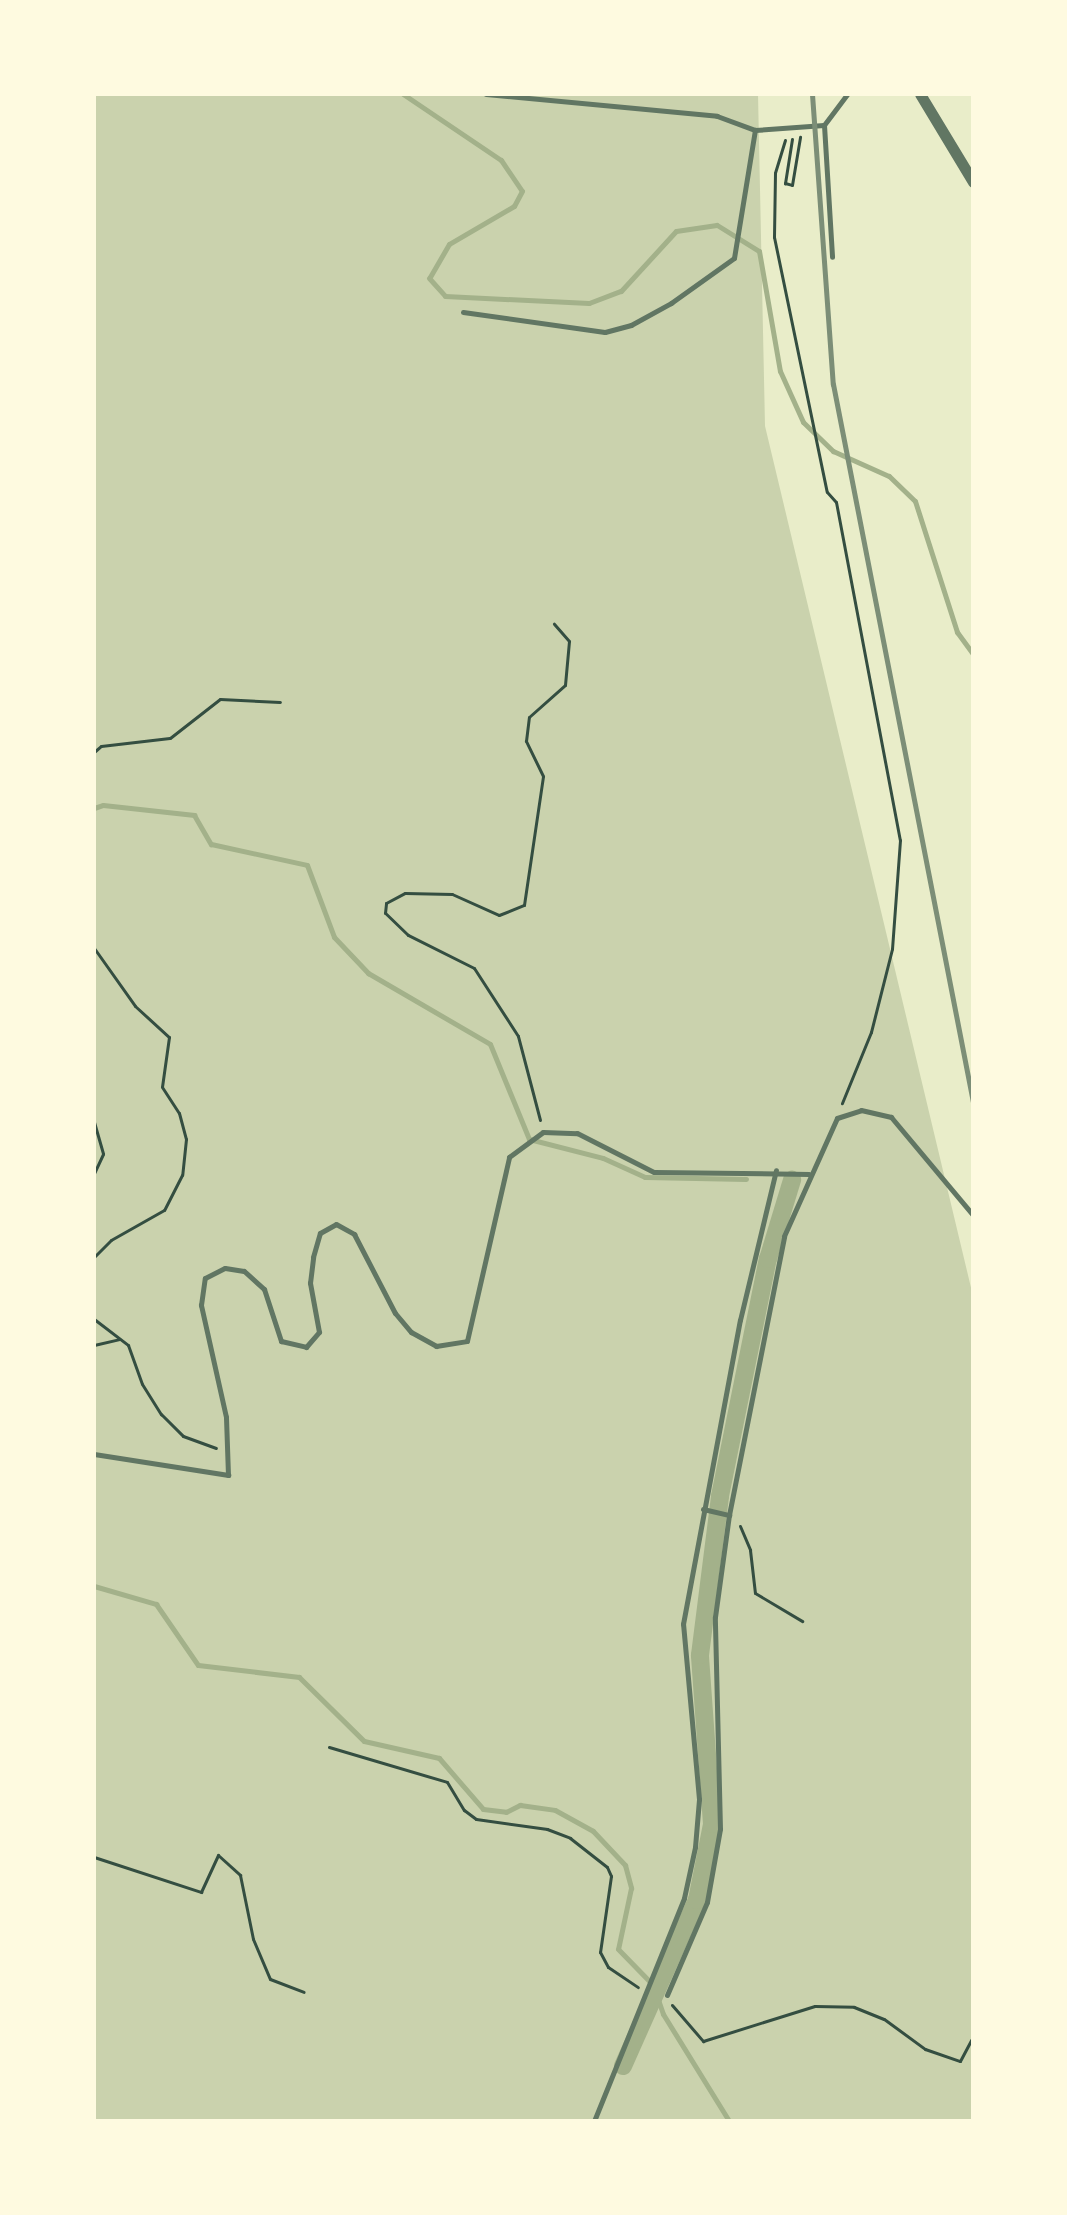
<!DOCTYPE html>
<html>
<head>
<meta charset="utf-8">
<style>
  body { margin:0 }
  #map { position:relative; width:1067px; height:2215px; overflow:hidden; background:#e9edc9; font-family:"Asap Condensed",sans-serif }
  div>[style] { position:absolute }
  .green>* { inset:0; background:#cad2ad }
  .stream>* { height:5px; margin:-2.5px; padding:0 2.5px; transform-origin:2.5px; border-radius:2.5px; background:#a3b18a }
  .canal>* { height:18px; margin:-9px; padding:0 9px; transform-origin:9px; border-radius:9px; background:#a3b18a }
  .path>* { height:3px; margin:-1.5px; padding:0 1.5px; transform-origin:1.5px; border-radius:1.5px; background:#344e41 }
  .service>* { height:5px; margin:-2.5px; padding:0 2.5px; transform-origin:2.5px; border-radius:2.5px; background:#617663 }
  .tertiary>* { height:11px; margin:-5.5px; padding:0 5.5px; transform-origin:5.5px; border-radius:5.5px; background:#617663 }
  .rail>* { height:5px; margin:-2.5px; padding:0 2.5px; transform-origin:2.5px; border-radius:2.5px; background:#7c8e77 }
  span { translate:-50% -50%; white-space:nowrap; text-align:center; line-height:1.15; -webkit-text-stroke:6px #fefae0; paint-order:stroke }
  .frame { position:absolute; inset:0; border:96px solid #fefae0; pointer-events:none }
</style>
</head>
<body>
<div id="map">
  <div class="green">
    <i style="clip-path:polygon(94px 94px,758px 94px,765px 426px,973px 1296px,973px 2121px,94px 2121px)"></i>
  </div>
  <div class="stream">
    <i style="left:403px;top:94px;width:118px;rotate:34deg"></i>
    <i style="left:501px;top:160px;width:37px;rotate:56deg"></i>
    <i style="left:522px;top:191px;width:17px;rotate:118deg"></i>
    <i style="left:514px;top:206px;width:75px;rotate:149.7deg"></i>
    <i style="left:449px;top:244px;width:39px;rotate:120deg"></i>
    <i style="left:429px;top:278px;width:24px;rotate:48deg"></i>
    <i style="left:445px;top:296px;width:144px;rotate:2.8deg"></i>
    <i style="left:589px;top:303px;width:34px;rotate:-21deg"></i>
    <i style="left:621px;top:291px;width:81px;rotate:-47.5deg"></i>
    <i style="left:676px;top:231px;width:41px;rotate:-8.3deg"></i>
    <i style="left:717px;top:225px;width:49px;rotate:31.8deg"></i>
    <i style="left:759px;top:251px;width:122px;rotate:80.1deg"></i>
    <i style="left:780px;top:371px;width:56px;rotate:65.7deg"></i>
    <i style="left:803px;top:422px;width:42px;rotate:44deg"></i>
    <i style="left:833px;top:451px;width:61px;rotate:24.1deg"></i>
    <i style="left:889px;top:476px;width:36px;rotate:44deg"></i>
    <i style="left:915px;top:501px;width:138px;rotate:72.2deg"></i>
    <i style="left:957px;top:632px;width:27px;rotate:54deg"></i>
    <i style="left:94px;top:808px;width:9px;rotate:-18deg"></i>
    <i style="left:103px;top:805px;width:92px;rotate:6.3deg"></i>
    <i style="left:194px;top:815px;width:34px;rotate:60deg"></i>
    <i style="left:211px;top:844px;width:98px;rotate:12.3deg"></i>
    <i style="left:307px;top:865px;width:77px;rotate:69.4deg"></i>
    <i style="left:334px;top:937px;width:50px;rotate:46.6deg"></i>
    <i style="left:368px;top:973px;width:141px;rotate:30.2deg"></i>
    <i style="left:490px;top:1044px;width:103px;rotate:67.7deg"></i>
    <i style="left:529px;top:1139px;width:76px;rotate:14.4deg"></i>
    <i style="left:603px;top:1158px;width:46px;rotate:24.3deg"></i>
    <i style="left:645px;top:1177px;width:101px;rotate:1.1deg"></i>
    <i style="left:94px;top:1586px;width:65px;rotate:16.2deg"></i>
    <i style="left:156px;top:1604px;width:74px;rotate:55.5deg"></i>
    <i style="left:198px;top:1665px;width:102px;rotate:6.8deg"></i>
    <i style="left:299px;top:1677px;width:91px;rotate:44.6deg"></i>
    <i style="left:364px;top:1741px;width:77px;rotate:12.8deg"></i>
    <i style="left:439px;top:1758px;width:67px;rotate:49.2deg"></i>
    <i style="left:483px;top:1809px;width:23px;rotate:7deg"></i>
    <i style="left:506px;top:1812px;width:16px;rotate:-27deg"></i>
    <i style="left:520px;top:1805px;width:35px;rotate:8deg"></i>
    <i style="left:555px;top:1810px;width:43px;rotate:28.9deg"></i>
    <i style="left:593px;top:1831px;width:47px;rotate:46.7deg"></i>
    <i style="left:625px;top:1865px;width:24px;rotate:75deg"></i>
    <i style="left:631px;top:1888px;width:62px;rotate:102deg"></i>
    <i style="left:618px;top:1949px;width:50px;rotate:45.8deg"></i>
    <i style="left:653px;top:1985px;width:31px;rotate:71deg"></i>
    <i style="left:663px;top:2014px;width:126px;rotate:58.3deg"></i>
  </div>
  <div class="canal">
    <i style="left:623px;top:2066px;width:182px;rotate:-66deg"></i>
    <i style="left:697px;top:1900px;width:77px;rotate:-78.8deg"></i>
    <i style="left:712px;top:1824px;width:169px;rotate:-94.1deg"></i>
    <i style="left:700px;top:1655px;width:160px;rotate:-82.8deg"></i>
    <i style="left:720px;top:1496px;width:242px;rotate:-78.6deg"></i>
    <i style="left:768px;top:1259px;width:83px;rotate:-73.1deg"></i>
  </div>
  <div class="path">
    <i style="left:792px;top:139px;width:45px;rotate:99deg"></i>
    <i style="left:785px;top:183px;width:7px;rotate:16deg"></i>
    <i style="left:792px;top:185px;width:49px;rotate:-80.5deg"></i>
    <i style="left:785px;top:140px;width:34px;rotate:107deg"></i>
    <i style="left:775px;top:173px;width:64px;rotate:90.9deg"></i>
    <i style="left:774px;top:237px;width:260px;rotate:78.3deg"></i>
    <i style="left:827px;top:492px;width:13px;rotate:48deg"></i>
    <i style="left:836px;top:502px;width:344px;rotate:79.3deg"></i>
    <i style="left:900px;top:840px;width:109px;rotate:94.2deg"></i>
    <i style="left:892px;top:949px;width:86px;rotate:104.2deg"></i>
    <i style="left:871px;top:1032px;width:77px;rotate:112.2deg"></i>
    <i style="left:94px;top:752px;width:9px;rotate:-41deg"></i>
    <i style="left:101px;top:746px;width:69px;rotate:-6.6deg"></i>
    <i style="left:170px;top:738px;width:63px;rotate:-38deg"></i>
    <i style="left:220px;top:699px;width:60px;rotate:2.9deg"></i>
    <i style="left:94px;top:948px;width:71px;rotate:54.7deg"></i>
    <i style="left:135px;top:1006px;width:46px;rotate:42.4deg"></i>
    <i style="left:169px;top:1037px;width:50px;rotate:98deg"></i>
    <i style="left:162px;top:1087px;width:31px;rotate:57deg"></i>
    <i style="left:179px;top:1113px;width:27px;rotate:75deg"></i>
    <i style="left:186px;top:1139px;width:36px;rotate:96deg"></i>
    <i style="left:182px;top:1175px;width:39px;rotate:117deg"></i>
    <i style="left:164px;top:1210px;width:61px;rotate:150.5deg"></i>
    <i style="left:111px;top:1240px;width:24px;rotate:135deg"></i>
    <i style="left:540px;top:1120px;width:87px;rotate:-104.7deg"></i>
    <i style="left:518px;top:1036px;width:81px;rotate:-122.9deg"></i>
    <i style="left:474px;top:968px;width:74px;rotate:-153.4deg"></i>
    <i style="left:408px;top:935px;width:32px;rotate:-136deg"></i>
    <i style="left:385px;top:913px;width:10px;rotate:-84deg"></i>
    <i style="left:386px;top:903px;width:21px;rotate:-28deg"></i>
    <i style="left:405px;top:893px;width:47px;rotate:1.2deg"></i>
    <i style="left:452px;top:894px;width:51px;rotate:24.1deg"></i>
    <i style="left:499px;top:915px;width:27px;rotate:-22deg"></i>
    <i style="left:524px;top:905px;width:130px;rotate:-81.6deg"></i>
    <i style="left:543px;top:776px;width:39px;rotate:-116deg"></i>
    <i style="left:526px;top:741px;width:24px;rotate:-83deg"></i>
    <i style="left:529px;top:717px;width:48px;rotate:-41.6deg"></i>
    <i style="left:565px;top:685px;width:44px;rotate:-84.8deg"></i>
    <i style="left:569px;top:641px;width:23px;rotate:-131deg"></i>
    <i style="left:94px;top:1122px;width:33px;rotate:74deg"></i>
    <i style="left:103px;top:1154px;width:21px;rotate:115deg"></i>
    <i style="left:94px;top:1319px;width:43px;rotate:37.4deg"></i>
    <i style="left:128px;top:1345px;width:41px;rotate:70.3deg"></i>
    <i style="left:142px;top:1384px;width:36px;rotate:58deg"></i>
    <i style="left:161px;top:1414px;width:31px;rotate:45deg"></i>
    <i style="left:183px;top:1436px;width:35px;rotate:20deg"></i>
    <i style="left:94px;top:1345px;width:26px;rotate:-13deg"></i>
    <i style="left:740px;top:1526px;width:26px;rotate:67deg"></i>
    <i style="left:750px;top:1550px;width:43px;rotate:83.4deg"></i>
    <i style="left:755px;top:1593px;width:55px;rotate:30.8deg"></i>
    <i style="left:329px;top:1747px;width:123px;rotate:16.5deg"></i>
    <i style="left:447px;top:1782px;width:33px;rotate:59deg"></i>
    <i style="left:464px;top:1810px;width:15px;rotate:37deg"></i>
    <i style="left:476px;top:1819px;width:72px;rotate:8deg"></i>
    <i style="left:547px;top:1829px;width:25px;rotate:21deg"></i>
    <i style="left:570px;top:1838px;width:47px;rotate:38.1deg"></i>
    <i style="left:607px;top:1867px;width:10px;rotate:66deg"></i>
    <i style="left:611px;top:1876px;width:77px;rotate:98.2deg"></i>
    <i style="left:600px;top:1952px;width:17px;rotate:62deg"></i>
    <i style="left:608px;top:1967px;width:36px;rotate:34deg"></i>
    <i style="left:94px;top:1857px;width:113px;rotate:18.1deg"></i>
    <i style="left:201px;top:1892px;width:41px;rotate:-65.3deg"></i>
    <i style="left:218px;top:1855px;width:30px;rotate:42deg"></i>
    <i style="left:240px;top:1875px;width:65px;rotate:78.5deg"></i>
    <i style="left:253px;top:1939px;width:43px;rotate:67deg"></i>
    <i style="left:270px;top:1979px;width:36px;rotate:21deg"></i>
    <i style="left:672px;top:2005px;width:48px;rotate:49.3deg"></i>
    <i style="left:703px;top:2041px;width:117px;rotate:-17.4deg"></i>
    <i style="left:815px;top:2006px;width:39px;rotate:1deg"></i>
    <i style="left:854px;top:2007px;width:32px;rotate:22deg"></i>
    <i style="left:884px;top:2019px;width:51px;rotate:36.2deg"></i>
    <i style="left:925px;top:2049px;width:37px;rotate:19deg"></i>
    <i style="left:960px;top:2061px;width:24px;rotate:-62deg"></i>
  </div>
  <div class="service">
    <i style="left:486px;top:94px;width:232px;rotate:5.4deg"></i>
    <i style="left:717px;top:116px;width:40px;rotate:20.2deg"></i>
    <i style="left:755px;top:130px;width:69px;rotate:-4.1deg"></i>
    <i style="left:824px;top:125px;width:39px;rotate:-53deg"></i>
    <i style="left:824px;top:125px;width:132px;rotate:86.5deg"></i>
    <i style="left:463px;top:312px;width:143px;rotate:8deg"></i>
    <i style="left:605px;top:332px;width:27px;rotate:-15deg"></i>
    <i style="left:631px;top:325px;width:46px;rotate:-28.8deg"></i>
    <i style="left:671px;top:303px;width:77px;rotate:-35.5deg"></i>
    <i style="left:734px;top:258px;width:130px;rotate:-80.7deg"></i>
    <i style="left:94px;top:1454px;width:136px;rotate:8.9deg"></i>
    <i style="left:228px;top:1475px;width:58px;rotate:-92deg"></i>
    <i style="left:226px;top:1417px;width:115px;rotate:-102.6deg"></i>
    <i style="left:201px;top:1305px;width:27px;rotate:-82deg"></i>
    <i style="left:205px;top:1278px;width:22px;rotate:-27deg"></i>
    <i style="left:225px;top:1268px;width:19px;rotate:9deg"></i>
    <i style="left:244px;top:1271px;width:27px;rotate:42deg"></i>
    <i style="left:264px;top:1289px;width:55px;rotate:71.9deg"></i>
    <i style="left:281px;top:1341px;width:26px;rotate:13deg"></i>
    <i style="left:306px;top:1347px;width:20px;rotate:-49deg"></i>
    <i style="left:319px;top:1332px;width:50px;rotate:-100.4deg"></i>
    <i style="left:310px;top:1283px;width:26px;rotate:-83deg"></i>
    <i style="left:313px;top:1257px;width:25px;rotate:-74deg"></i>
    <i style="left:320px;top:1233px;width:18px;rotate:-29deg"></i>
    <i style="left:336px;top:1224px;width:21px;rotate:29deg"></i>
    <i style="left:354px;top:1234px;width:89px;rotate:62.6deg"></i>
    <i style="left:395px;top:1313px;width:25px;rotate:50deg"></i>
    <i style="left:411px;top:1332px;width:29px;rotate:29deg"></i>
    <i style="left:436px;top:1346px;width:31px;rotate:-9deg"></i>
    <i style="left:467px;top:1341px;width:189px;rotate:-77.1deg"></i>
    <i style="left:509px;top:1157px;width:42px;rotate:-36.3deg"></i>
    <i style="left:543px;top:1132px;width:34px;rotate:2deg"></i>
    <i style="left:577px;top:1133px;width:86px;rotate:26.9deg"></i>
    <i style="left:654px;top:1172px;width:155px;rotate:0.7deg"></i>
    <i style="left:703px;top:1509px;width:27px;rotate:13deg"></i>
    <i style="left:667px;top:1995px;width:101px;rotate:-66.7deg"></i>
    <i style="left:707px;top:1902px;width:74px;rotate:-79.9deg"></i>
    <i style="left:720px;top:1829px;width:212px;rotate:-91.4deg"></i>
    <i style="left:715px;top:1617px;width:103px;rotate:-82.2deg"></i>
    <i style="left:729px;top:1515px;width:284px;rotate:-78.8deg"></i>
    <i style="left:784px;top:1236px;width:129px;rotate:-65.8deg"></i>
    <i style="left:837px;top:1118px;width:25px;rotate:-18deg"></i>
    <i style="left:861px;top:1110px;width:31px;rotate:13deg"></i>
    <i style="left:891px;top:1117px;width:128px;rotate:50.1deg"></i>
    <i style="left:594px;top:2121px;width:240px;rotate:-68deg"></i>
    <i style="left:684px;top:1898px;width:52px;rotate:-77.8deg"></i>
    <i style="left:695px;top:1847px;width:48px;rotate:-85.2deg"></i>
    <i style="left:699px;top:1799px;width:176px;rotate:-95.2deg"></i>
    <i style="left:683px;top:1624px;width:309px;rotate:-79.4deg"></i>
    <i style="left:740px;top:1320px;width:154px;rotate:-76.5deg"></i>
  </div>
  <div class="tertiary">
    <i style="left:920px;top:94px;width:103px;rotate:58.9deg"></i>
  </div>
  <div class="rail">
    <i style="left:812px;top:94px;width:291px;rotate:85.9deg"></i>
    <i style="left:833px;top:384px;width:732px;rotate:78.97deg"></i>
  </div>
  <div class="frame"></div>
</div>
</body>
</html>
